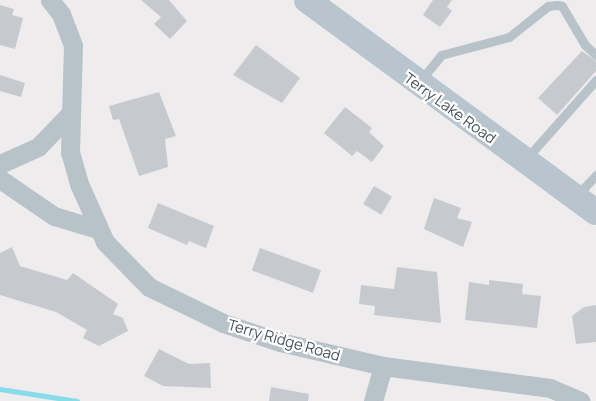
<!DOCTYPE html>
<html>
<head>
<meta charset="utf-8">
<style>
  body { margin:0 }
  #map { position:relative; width:596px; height:401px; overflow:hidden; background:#efeced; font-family:Manrope,sans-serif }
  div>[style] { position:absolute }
  .stream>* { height:5px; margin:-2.5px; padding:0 2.5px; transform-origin:2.5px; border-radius:2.5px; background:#88dce9 }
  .building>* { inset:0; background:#c6cacf; transform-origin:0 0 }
  .service>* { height:9px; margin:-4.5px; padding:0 4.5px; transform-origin:4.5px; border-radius:4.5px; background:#b8c2c9 }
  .minor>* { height:19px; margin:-9.5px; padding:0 9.5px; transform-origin:9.5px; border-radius:9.5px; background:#b8c2c9 }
  .secondary>* { height:26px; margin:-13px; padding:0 13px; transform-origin:13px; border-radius:13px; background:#b8c5ce }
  span { translate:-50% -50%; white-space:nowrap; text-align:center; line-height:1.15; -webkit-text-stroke:4.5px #fff; paint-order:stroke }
  .street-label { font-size:15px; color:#455159 }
</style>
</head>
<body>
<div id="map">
  <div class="stream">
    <i style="left:0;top:389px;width:78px;rotate:8.9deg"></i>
  </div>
  <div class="building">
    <i style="clip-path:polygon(141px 0,169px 0,187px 21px,170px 39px,154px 24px,161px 17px)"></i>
    <i style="clip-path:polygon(433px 0,452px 0,447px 7px,452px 11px,440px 27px,423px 15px)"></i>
    <i style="clip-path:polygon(0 5px,14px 9px,12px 15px,23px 18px,15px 49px,0 45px)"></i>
    <i style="clip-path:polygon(256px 45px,300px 78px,282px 103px,233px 75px)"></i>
    <i style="clip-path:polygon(582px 51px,596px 61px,596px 71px,557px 115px,538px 98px)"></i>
    <i style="clip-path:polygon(0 75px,25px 83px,21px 97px,0 91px)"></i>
    <i style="clip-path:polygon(159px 92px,176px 136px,165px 139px,168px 167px,139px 176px,119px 119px,113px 120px,109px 106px)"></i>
    <i style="clip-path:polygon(345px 107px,372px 128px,369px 132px,384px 146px,372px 162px,357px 151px,352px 156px,324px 133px)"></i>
    <i style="left:374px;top:186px;width:21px;height:21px;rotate:31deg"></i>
    <i style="clip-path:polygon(434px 198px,461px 208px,457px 218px,472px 222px,463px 247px,424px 229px)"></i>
    <i style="clip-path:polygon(158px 203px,214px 226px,206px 248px,189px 241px,187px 245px,148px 228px)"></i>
    <i style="clip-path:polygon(12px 247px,20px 266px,67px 280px,73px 273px,118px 304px,113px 314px,123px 318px,128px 331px,99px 346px,83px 338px,87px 330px,56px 312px,0 295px,0 253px)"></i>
    <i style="left:260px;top:248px;width:65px;height:24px;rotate:20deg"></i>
    <i style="clip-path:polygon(397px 267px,437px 272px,441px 323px,374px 315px,375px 306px,359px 304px,361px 285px,394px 289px)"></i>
    <i style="clip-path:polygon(489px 280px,523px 284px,522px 294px,541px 296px,537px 328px,465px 320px,469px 282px,489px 285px)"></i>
    <i style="clip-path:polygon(596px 305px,596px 342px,576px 344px,572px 316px,584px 307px)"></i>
    <i style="clip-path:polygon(159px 349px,189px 364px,210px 363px,211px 388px,163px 386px,144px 376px)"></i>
    <i style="clip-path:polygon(271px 387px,309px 394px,308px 401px,269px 401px)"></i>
  </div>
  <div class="service">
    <i style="left:421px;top:80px;width:32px;rotate:-51deg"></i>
    <i style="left:441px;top:55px;width:70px;rotate:-14.8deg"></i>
    <i style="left:509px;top:37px;width:50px;rotate:-38.5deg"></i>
    <i style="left:548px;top:6px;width:9px;rotate:-6deg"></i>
    <i style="left:557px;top:5px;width:5px;rotate:11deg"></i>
    <i style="left:562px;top:6px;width:45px;rotate:59.5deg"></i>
    <i style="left:585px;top:45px;width:15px;rotate:42deg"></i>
    <i style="left:526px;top:159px;width:106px;rotate:-48.5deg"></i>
    <i style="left:577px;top:195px;width:28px;rotate:-46deg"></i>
  </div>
  <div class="minor">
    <i style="left:50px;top:0;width:18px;rotate:52deg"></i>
    <i style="left:61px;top:14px;width:33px;rotate:69deg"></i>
    <i style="left:73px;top:45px;width:107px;rotate:91.6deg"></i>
    <i style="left:70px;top:152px;width:35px;rotate:74deg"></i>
    <i style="left:80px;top:186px;width:61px;rotate:65.9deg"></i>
    <i style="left:105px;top:242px;width:63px;rotate:45.6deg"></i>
    <i style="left:149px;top:287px;width:82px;rotate:25.9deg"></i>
    <i style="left:223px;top:323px;width:60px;rotate:18.4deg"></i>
    <i style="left:280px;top:342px;width:106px;rotate:13.1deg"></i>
    <i style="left:383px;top:366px;width:168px;rotate:7.5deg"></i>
    <i style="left:550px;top:388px;width:33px;rotate:23deg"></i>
    <i style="left:0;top:164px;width:42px;rotate:-24.1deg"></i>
    <i style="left:38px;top:147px;width:45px;rotate:-45.9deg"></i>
    <i style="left:0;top:179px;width:65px;rotate:34.4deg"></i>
    <i style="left:54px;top:216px;width:45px;rotate:16.8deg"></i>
    <i style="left:373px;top:401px;width:36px;rotate:-74deg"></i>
  </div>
  <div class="secondary">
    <i style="left:307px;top:0;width:358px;rotate:36.3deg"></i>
  </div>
  <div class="street-label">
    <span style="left:450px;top:108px;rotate:36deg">Terry Lake Road</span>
    <span style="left:284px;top:340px;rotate:16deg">Terry Ridge Road</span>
  </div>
</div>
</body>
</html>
